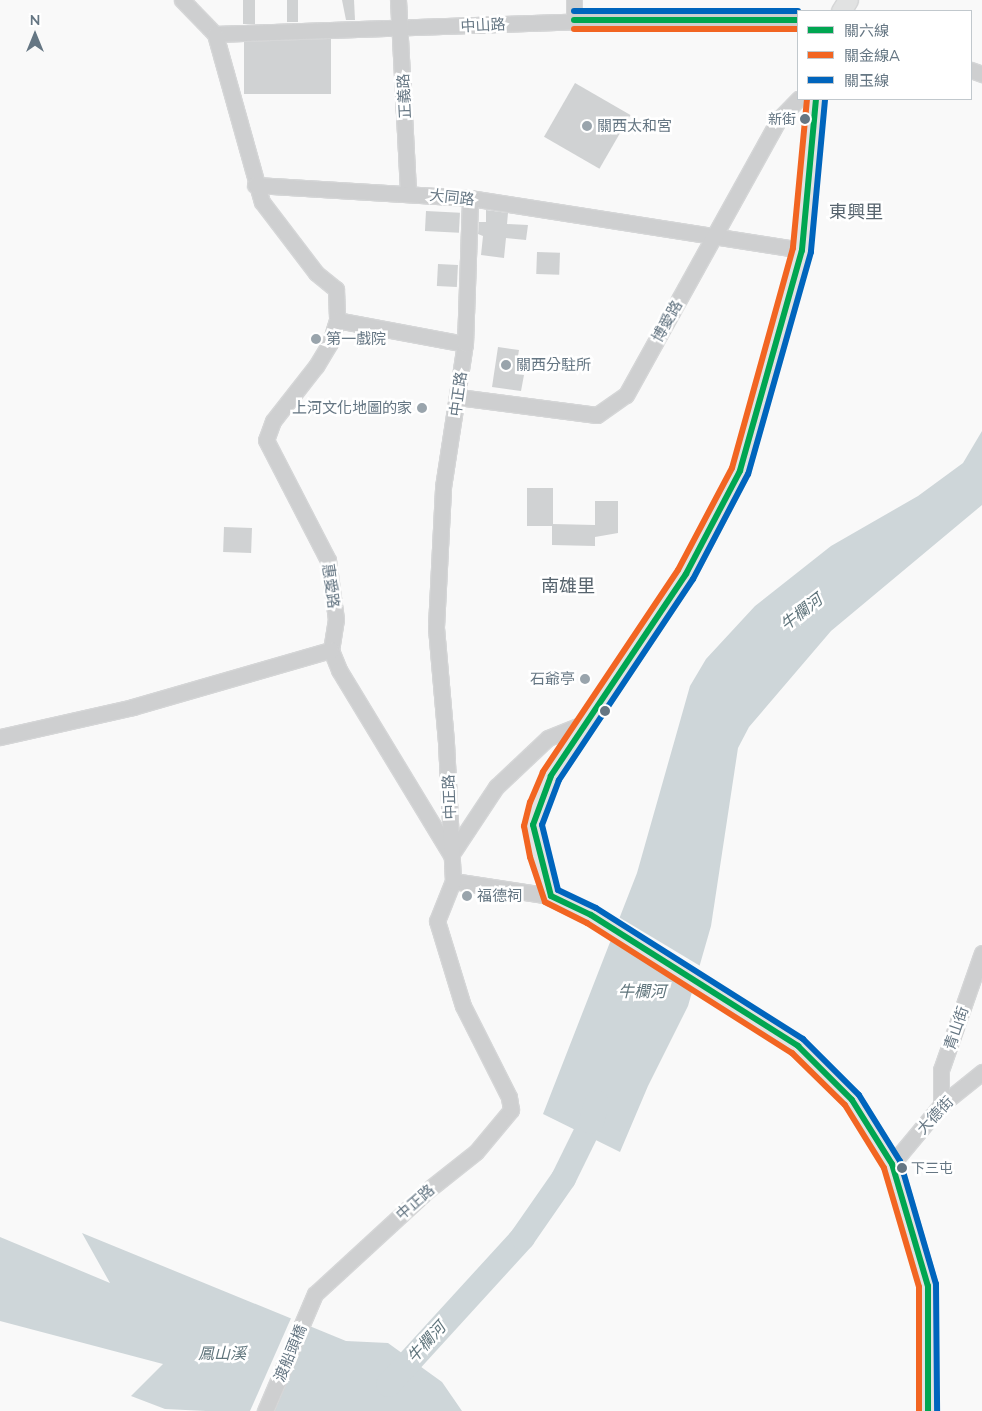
<!DOCTYPE html>
<html>
<head>
<meta charset="utf-8">
<style>
  body { margin:0 }
  #map { position:relative; width:982px; height:1411px; overflow:hidden; background:#f9f9f9; font-family:Mulish,"Noto Sans TC",sans-serif }
  div>[style] { position:absolute }
  .water>* { inset:0; background:#ced6d9 }
  .pier>* { inset:0; background:#f9f9f9; transform-origin:0 0 }
  .river>* { height:25px; margin:-12.5px; padding:0 12.5px; transform-origin:12.5px; border-radius:12.5px; background:#ced6d9 }
  .building>* { inset:0; background:#d0d2d3; transform-origin:0 0 }
  .roads { filter:drop-shadow(1px 0 #d5d6d7) drop-shadow(-1px 0 #d5d6d7) drop-shadow(0 1px #d5d6d7) drop-shadow(0 -1px #d5d6d7) }
  .minor>* { height:15px; margin:-7.5px; padding:0 7.5px; transform-origin:7.5px; border-radius:7.5px; background:#cecfd0 }
  .major>* { height:19px; margin:-9.5px; padding:0 9.5px; transform-origin:9.5px; border-radius:9.5px; background:#e1e2e2 }
  .bus-1>* { height:6px; margin:-3px; padding:0 3px; transform-origin:3px; border-radius:3px; background:#00a651 }
  .bus-2>* { height:6px; margin:-3px; padding:0 3px; transform-origin:3px; border-radius:3px; background:#f26522 }
  .bus-3>* { height:6px; margin:-3px; padding:0 3px; transform-origin:3px; border-radius:3px; background:#0065bd }
  .dots>* { width:14px; height:14px; translate:-50% -50%; box-sizing:border-box; border:2px solid #fff; border-radius:50% }
  span { translate:-50% -50%; white-space:nowrap; text-align:center; line-height:1.15; -webkit-text-stroke:5px #fff; paint-order:stroke }
  .bus-label { font-size:14px; color:#657683 }
  .right { translate:-100% -50%; text-align:right }
  .left { translate:0 -50%; text-align:left }
  .street-label { font-size:15px; color:#657683 }
  .poi-label { font-size:15px; color:#657683 }
  .water-label { font-size:16px; color:#60757c; font-style:italic }
  .quarter-label { font-size:18px; color:#57646e }
  .legend { position:absolute; left:797px; top:10px; width:175px; height:90px; box-sizing:border-box; background:#fff; border:1px solid #c1c8cd; margin:0; padding:6px 9px; list-style:none; font-size:15px; color:#657683 }
  .legend li { display:flex; align-items:center; gap:10px; height:25px }
  .legend b { width:25px; border:1px solid #c1c8cd }
  .north { position:absolute; left:10px; top:10px; width:50px; height:50px; -webkit-text-stroke:4px #fff; paint-order:stroke; rotate:0deg; font-size:14px; font-weight:700; line-height:20px; text-align:center; color:#657683 }
  .north::after { content:''; display:block; margin:auto; width:18px; height:22px; background:#657683; clip-path:polygon(50% 0,100% 100%,50% 72%,0 100%) }
</style>
</head>
<body>
<div id="map">
  <div class="water">
    <i style="clip-path:polygon(982px 431px,982px 505px,831px 631px,749px 727px,738px 748px,711px 926px,688px 1006px,648px 1086px,620px 1152px,543px 1114px,637px 873px,690px 686px,706px 659px,755px 606px,831px 546px,918px 496px,963px 463px)"></i>
    <i style="clip-path:polygon(82px 1233px,346px 1341px,388px 1343px,442px 1382px,462px 1411px,206px 1411px,165px 1409px,131px 1396px,163px 1364px,0 1321px,0 1237px,110px 1283px)"></i>
  </div>
  <div class="pier">
    <i style="left:617px;top:916px;width:99px;height:25px;rotate:31deg"></i>
    <i style="clip-path:polygon(292px 1316px,311px 1324px,274px 1411px,250px 1411px)"></i>
  </div>
  <div class="river">
    <i style="left:388px;top:1384px;width:199px;rotate:-47.6deg"></i>
    <i style="left:522px;top:1237px;width:72px;rotate:-55.2deg"></i>
    <i style="left:563px;top:1178px;width:64px;rotate:-63.8deg"></i>
    <i style="left:591px;top:1121px;width:19px;rotate:-74deg"></i>
  </div>
  <div class="building">
    <i style="left:243px;top:0;width:12px;height:24px"></i>
    <i style="left:287px;top:0;width:11px;height:22px"></i>
    <i style="clip-path:polygon(342px 0,354px 0,355px 20px,346px 20px)"></i>
    <i style="left:331px;top:39px;width:55px;height:87px;rotate:90deg"></i>
    <i style="left:575px;top:83px;width:64px;height:62px;rotate:30deg"></i>
    <i style="clip-path:polygon(486px 210px,508px 213px,507px 224px,528px 225px,526px 240px,506px 238px,504px 258px,481px 255px,483px 236px,478px 234px,479px 222px,486px 222px)"></i>
    <i style="left:426px;top:211px;width:34px;height:20px;rotate:3deg"></i>
    <i style="left:537px;top:252px;width:23px;height:22px;rotate:2deg"></i>
    <i style="left:438px;top:264px;width:20px;height:22px;rotate:3deg"></i>
    <i style="clip-path:polygon(498px 347px,519px 350px,515px 374px,524px 375px,521px 391px,492px 387px)"></i>
    <i style="left:527px;top:488px;width:26px;height:38px"></i>
    <i style="clip-path:polygon(595px 501px,618px 501px,618px 533px,595px 537px,595px 546px,552px 545px,552px 524px,595px 525px)"></i>
    <i style="left:224px;top:527px;width:28px;height:25px;rotate:2deg"></i>
  </div>
  <div class="roads">
    <div class="minor">
      <i style="left:182px;top:0;width:47px;rotate:45.9deg"></i>
      <i style="left:215px;top:34px;width:462px;rotate:-2deg"></i>
      <i style="left:677px;top:18px;width:121px;rotate:0.9deg"></i>
      <i style="left:398px;top:0;width:193px;rotate:87deg"></i>
      <i style="left:574px;top:0;width:20px;rotate:90deg"></i>
      <i style="left:215px;top:34px;width:174px;rotate:74.4deg"></i>
      <i style="left:262px;top:202px;width:89px;rotate:52.7deg"></i>
      <i style="left:316px;top:273px;width:26px;rotate:39deg"></i>
      <i style="left:336px;top:289px;width:31px;rotate:88deg"></i>
      <i style="left:971px;top:70px;width:12px;rotate:20deg"></i>
      <i style="left:255px;top:185px;width:215px;rotate:3.5deg"></i>
      <i style="left:470px;top:198px;width:336px;rotate:8.9deg"></i>
      <i style="left:465px;top:344px;width:130px;rotate:-169.4deg"></i>
      <i style="left:337px;top:320px;width:24px;rotate:107deg"></i>
      <i style="left:330px;top:343px;width:27px;rotate:121deg"></i>
      <i style="left:316px;top:366px;width:70px;rotate:128deg"></i>
      <i style="left:273px;top:421px;width:20px;rotate:110deg"></i>
      <i style="left:266px;top:440px;width:135px;rotate:62.7deg"></i>
      <i style="left:328px;top:560px;width:60px;rotate:82.3deg"></i>
      <i style="left:336px;top:619px;width:31px;rotate:99deg"></i>
      <i style="left:331px;top:650px;width:22px;rotate:68deg"></i>
      <i style="left:339px;top:670px;width:216px;rotate:58.8deg"></i>
      <i style="left:451px;top:855px;width:82px;rotate:-56.5deg"></i>
      <i style="left:496px;top:787px;width:71px;rotate:-43.3deg"></i>
      <i style="left:548px;top:738px;width:45px;rotate:-22deg"></i>
      <i style="left:458px;top:397px;width:140px;rotate:7.4deg"></i>
      <i style="left:597px;top:415px;width:35px;rotate:-35deg"></i>
      <i style="left:626px;top:395px;width:316px;rotate:-61deg"></i>
      <i style="left:779px;top:119px;width:28px;rotate:-46deg"></i>
      <i style="left:0;top:737px;width:136px;rotate:-12.7deg"></i>
      <i style="left:133px;top:707px;width:206px;rotate:-16.1deg"></i>
      <i style="left:453px;top:881px;width:99px;rotate:8.7deg"></i>
      <i style="left:941px;top:1105px;width:35px;rotate:-90deg"></i>
      <i style="left:941px;top:1070px;width:124px;rotate:-70.7deg"></i>
      <i style="left:892px;top:1164px;width:77px;rotate:-50.3deg"></i>
      <i style="left:941px;top:1105px;width:53px;rotate:-38.8deg"></i>
      <i style="left:265px;top:1411px;width:127px;rotate:-66.9deg"></i>
      <i style="left:315px;top:1294px;width:154px;rotate:-42.6deg"></i>
      <i style="left:428px;top:1190px;width:61px;rotate:-38.4deg"></i>
      <i style="left:476px;top:1152px;width:55px;rotate:-50.2deg"></i>
      <i style="left:511px;top:1110px;width:13px;rotate:-99deg"></i>
      <i style="left:509px;top:1097px;width:102px;rotate:-116.8deg"></i>
      <i style="left:463px;top:1006px;width:89px;rotate:-107deg"></i>
      <i style="left:437px;top:921px;width:43px;rotate:-68.2deg"></i>
      <i style="left:453px;top:881px;width:139px;rotate:-92.9deg"></i>
      <i style="left:446px;top:742px;width:115px;rotate:-95deg"></i>
      <i style="left:436px;top:627px;width:140px;rotate:-87.1deg"></i>
      <i style="left:443px;top:487px;width:145px;rotate:-81.3deg"></i>
      <i style="left:465px;top:344px;width:146px;rotate:-88deg"></i>
    </div>
    <div class="major">
      <i style="left:841px;top:11px;width:13px;rotate:-58deg"></i>
      <i style="left:816px;top:99px;width:152px;rotate:95.3deg"></i>
      <i style="left:802px;top:250px;width:230px;rotate:105.7deg"></i>
      <i style="left:740px;top:471px;width:116px;rotate:117.7deg"></i>
      <i style="left:686px;top:574px;width:243px;rotate:123.8deg"></i>
      <i style="left:551px;top:776px;width:32px;rotate:114deg"></i>
      <i style="left:538px;top:805px;width:21px;rotate:104deg"></i>
      <i style="left:533px;top:825px;width:29px;rotate:80deg"></i>
      <i style="left:538px;top:854px;width:44px;rotate:72.8deg"></i>
      <i style="left:551px;top:896px;width:44px;rotate:25.4deg"></i>
      <i style="left:591px;top:915px;width:245px;rotate:32.3deg"></i>
      <i style="left:798px;top:1046px;width:76px;rotate:45deg"></i>
      <i style="left:852px;top:1100px;width:75px;rotate:58deg"></i>
      <i style="left:892px;top:1164px;width:127px;rotate:73.6deg"></i>
      <i style="left:928px;top:1286px;width:125px;rotate:90deg"></i>
    </div>
  </div>
  <div class="bus-1">
    <i style="left:574px;top:20px;width:224px"></i>
    <i style="left:816px;top:99px;width:152px;rotate:95.3deg"></i>
    <i style="left:802px;top:250px;width:230px;rotate:105.7deg"></i>
    <i style="left:740px;top:471px;width:116px;rotate:117.7deg"></i>
    <i style="left:686px;top:574px;width:243px;rotate:123.8deg"></i>
    <i style="left:551px;top:776px;width:52px;rotate:110.2deg"></i>
    <i style="left:533px;top:825px;width:73px;rotate:75.8deg"></i>
    <i style="left:551px;top:896px;width:44px;rotate:25.4deg"></i>
    <i style="left:591px;top:915px;width:245px;rotate:32.3deg"></i>
    <i style="left:798px;top:1046px;width:76px;rotate:45deg"></i>
    <i style="left:852px;top:1100px;width:75px;rotate:58deg"></i>
    <i style="left:892px;top:1164px;width:127px;rotate:73.6deg"></i>
    <i style="left:928px;top:1286px;width:125px;rotate:90deg"></i>
  </div>
  <div class="bus-2">
    <i style="left:574px;top:29px;width:224px"></i>
    <i style="left:807px;top:99px;width:150px;rotate:95.4deg"></i>
    <i style="left:793px;top:248px;width:228px;rotate:105.5deg"></i>
    <i style="left:732px;top:468px;width:115px;rotate:117.9deg"></i>
    <i style="left:678px;top:570px;width:243px;rotate:123.8deg"></i>
    <i style="left:543px;top:772px;width:33px;rotate:113deg"></i>
    <i style="left:530px;top:802px;width:25px;rotate:104deg"></i>
    <i style="left:524px;top:826px;width:32px;rotate:79deg"></i>
    <i style="left:530px;top:857px;width:47px;rotate:71.6deg"></i>
    <i style="left:545px;top:902px;width:47px;rotate:26.6deg"></i>
    <i style="left:587px;top:923px;width:243px;rotate:32.4deg"></i>
    <i style="left:792px;top:1053px;width:74px;rotate:44.5deg"></i>
    <i style="left:845px;top:1105px;width:74px;rotate:58.2deg"></i>
    <i style="left:884px;top:1168px;width:124px;rotate:73.6deg"></i>
    <i style="left:919px;top:1287px;width:124px;rotate:90deg"></i>
  </div>
  <div class="bus-3">
    <i style="left:574px;top:11px;width:224px"></i>
    <i style="left:825px;top:100px;width:153px;rotate:95.3deg"></i>
    <i style="left:811px;top:252px;width:231px;rotate:105.8deg"></i>
    <i style="left:748px;top:474px;width:119px;rotate:117.6deg"></i>
    <i style="left:693px;top:579px;width:242px;rotate:123.7deg"></i>
    <i style="left:559px;top:780px;width:48px;rotate:110.7deg"></i>
    <i style="left:542px;top:825px;width:67px;rotate:76.2deg"></i>
    <i style="left:558px;top:890px;width:42px;rotate:25.3deg"></i>
    <i style="left:596px;top:908px;width:245px;rotate:32.3deg"></i>
    <i style="left:803px;top:1039px;width:79px;rotate:45deg"></i>
    <i style="left:859px;top:1095px;width:78px;rotate:58.2deg"></i>
    <i style="left:900px;top:1161px;width:128px;rotate:73.7deg"></i>
    <i style="left:936px;top:1284px;width:127px;rotate:89.5deg"></i>
  </div>
  <div class="dots">
    <i style="left:805px;top:119px;background:#657683"></i>
    <i style="left:587px;top:126px;background:#99a4ac"></i>
    <i style="left:316px;top:339px;background:#99a4ac"></i>
    <i style="left:506px;top:365px;background:#99a4ac"></i>
    <i style="left:422px;top:408px;background:#99a4ac"></i>
    <i style="left:585px;top:679px;background:#99a4ac"></i>
    <i style="left:605px;top:711px;background:#657683"></i>
    <i style="left:467px;top:896px;background:#99a4ac"></i>
    <i style="left:902px;top:1168px;background:#657683"></i>
  </div>
  <div class="bus-label">
    <span class="right" style="left:796px;top:119px">新街</span>
    <span class="left" style="left:911px;top:1168px">下三屯</span>
  </div>
  <div class="street-label">
    <span style="left:483px;top:25px;rotate:-3deg">中山路</span>
    <span style="left:404px;top:96px;rotate:-93deg">正義路</span>
    <span style="left:452px;top:197px;rotate:6deg">大同路</span>
    <span style="left:667px;top:321px;rotate:-61deg">博愛路</span>
    <span style="left:458px;top:394px;rotate:-82deg">中正路</span>
    <span style="left:331px;top:586px;rotate:82deg">惠愛路</span>
    <span style="left:449px;top:797px;rotate:-92deg">中正路</span>
    <span style="left:956px;top:1028px;rotate:-71deg">青山街</span>
    <span style="left:935px;top:1115px;rotate:-47deg">大德街</span>
    <span style="left:415px;top:1202px;rotate:-41deg">中正路</span>
    <span style="left:290px;top:1353px;rotate:-67deg">渡船頭橋</span>
  </div>
  <div class="poi-label">
    <span class="left" style="left:597px;top:126px">關西太和宮</span>
    <span class="left" style="left:326px;top:339px">第一戲院</span>
    <span class="left" style="left:516px;top:365px">關西分駐所</span>
    <span class="right" style="left:412px;top:408px">上河文化地圖的家</span>
    <span class="right" style="left:575px;top:679px">石爺亭</span>
    <span class="left" style="left:477px;top:896px">福德祠</span>
  </div>
  <div class="water-label">
    <span style="left:801px;top:612px;rotate:-38deg">牛欄河</span>
    <span style="left:642px;top:991px">牛欄河</span>
    <span style="left:426px;top:1342px;rotate:-48deg">牛欄河</span>
    <span style="left:222px;top:1353px">鳳山溪</span>
  </div>
  <div class="quarter-label">
    <span style="left:856px;top:212px">東興里</span>
    <span style="left:568px;top:586px">南雄里</span>
  </div>
  <ul class="legend">
  <li><b style="height:6px;background:#00a651"></b>關六線</li>
  <li><b style="height:6px;background:#f26522"></b>關金線A</li>
  <li><b style="height:6px;background:#0065bd"></b>關玉線</li>
  </ul>
  <div class="north">N</div>
</div>
</body>
</html>
